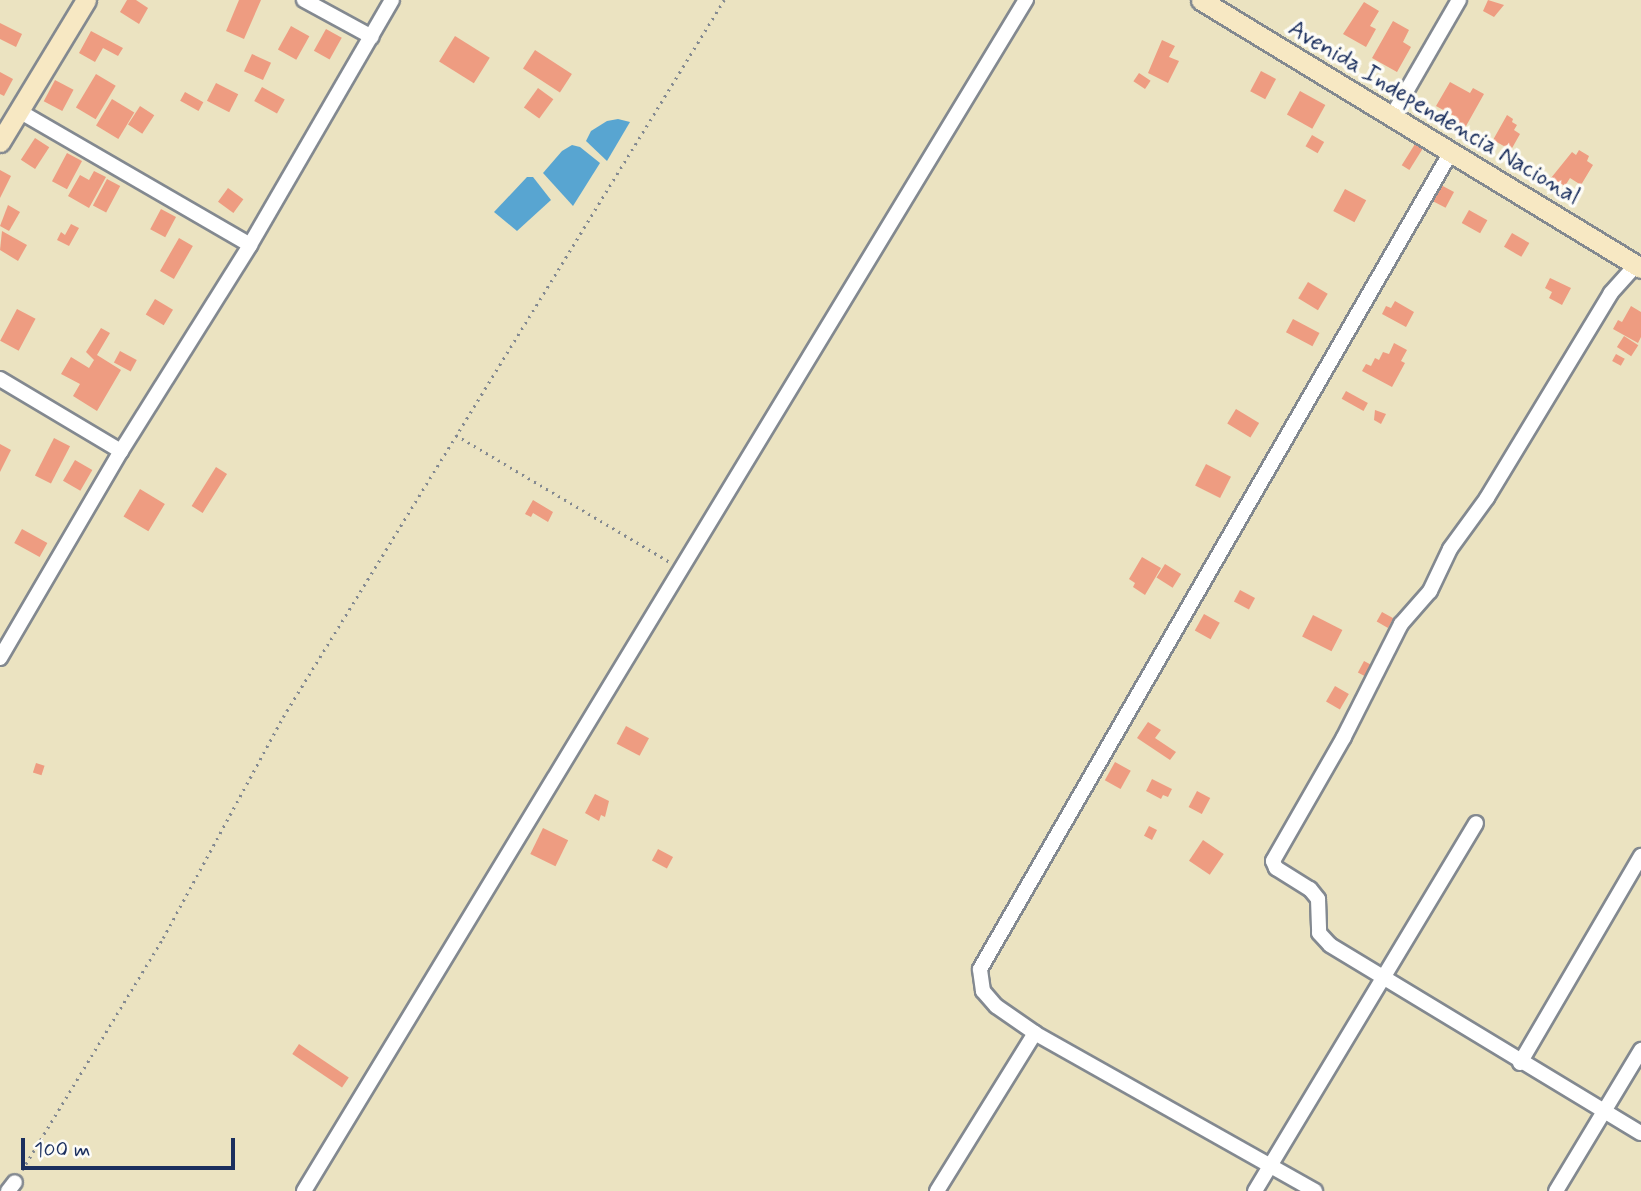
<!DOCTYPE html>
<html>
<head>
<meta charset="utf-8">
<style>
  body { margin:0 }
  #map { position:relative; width:1641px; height:1191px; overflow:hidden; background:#ebe3c1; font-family:Mynerve,sans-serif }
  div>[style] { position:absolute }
  .water>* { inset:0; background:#58a5d1 }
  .building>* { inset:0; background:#ee9c81; transform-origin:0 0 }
  .path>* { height:2.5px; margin-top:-1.25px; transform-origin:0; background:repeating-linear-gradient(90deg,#838990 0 2px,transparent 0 7px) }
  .roads { filter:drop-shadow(2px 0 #838990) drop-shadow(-2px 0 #838990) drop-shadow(0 2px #838990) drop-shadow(0 -2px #838990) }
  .street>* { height:14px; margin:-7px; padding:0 7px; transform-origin:7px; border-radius:7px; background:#fff }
  .secondary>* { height:19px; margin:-9.5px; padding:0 9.5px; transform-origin:9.5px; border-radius:9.5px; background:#f7e8c3 }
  span { translate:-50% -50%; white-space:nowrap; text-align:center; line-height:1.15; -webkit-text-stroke:7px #fdfcf7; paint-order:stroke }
  .street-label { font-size:24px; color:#1b2f5e }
  .scale { position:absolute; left:21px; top:1138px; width:214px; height:32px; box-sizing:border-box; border:4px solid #1b2f5e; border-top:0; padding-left:9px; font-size:21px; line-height:24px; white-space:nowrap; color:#1b2f5e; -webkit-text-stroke:5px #fdfcf7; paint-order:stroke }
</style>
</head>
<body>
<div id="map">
  <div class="water">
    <i style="clip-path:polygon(618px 119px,630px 122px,607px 161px,586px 141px,591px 131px,607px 121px)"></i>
    <i style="clip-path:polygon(572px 145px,580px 147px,600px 163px,573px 206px,543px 173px,562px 151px)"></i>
    <i style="clip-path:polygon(527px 177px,533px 177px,551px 200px,517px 231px,494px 212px)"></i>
  </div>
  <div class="building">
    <i style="clip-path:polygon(127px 0,136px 0,148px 8px,139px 24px,120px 12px)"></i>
    <i style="clip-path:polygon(239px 0,261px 0,244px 39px,226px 31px)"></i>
    <i style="clip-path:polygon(1488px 0,1504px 5px,1494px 17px,1483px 11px)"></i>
    <i style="clip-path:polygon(1364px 2px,1379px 11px,1370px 26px,1376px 29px,1366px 47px,1343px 34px)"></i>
    <i style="clip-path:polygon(1393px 21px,1409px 30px,1403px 42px,1411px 47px,1397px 72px,1372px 58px)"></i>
    <i style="clip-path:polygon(0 23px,22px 34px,16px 47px,0 39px)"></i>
    <i style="left:291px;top:26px;width:21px;height:27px;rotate:29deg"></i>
    <i style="left:326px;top:29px;width:18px;height:25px;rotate:29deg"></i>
    <i style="clip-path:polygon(91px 31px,123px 48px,118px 56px,103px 48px,95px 62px,79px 53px)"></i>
    <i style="left:455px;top:36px;width:41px;height:30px;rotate:32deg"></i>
    <i style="clip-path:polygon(1162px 40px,1175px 46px,1169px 57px,1179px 61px,1168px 83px,1148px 73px)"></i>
    <i style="left:535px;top:50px;width:44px;height:22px;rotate:33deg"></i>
    <i style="left:252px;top:54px;width:21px;height:19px;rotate:25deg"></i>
    <i style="left:1261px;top:71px;width:17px;height:23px;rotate:28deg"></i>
    <i style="clip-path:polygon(0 72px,13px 79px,4px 96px,0 94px)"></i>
    <i style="left:1139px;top:73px;width:14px;height:10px;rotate:34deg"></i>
    <i style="left:96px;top:74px;width:23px;height:39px;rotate:31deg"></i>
    <i style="left:55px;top:80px;width:21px;height:24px;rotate:28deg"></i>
    <i style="clip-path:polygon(1450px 82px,1470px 93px,1473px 88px,1484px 94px,1461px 135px,1450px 128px,1456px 117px,1436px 106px)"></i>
    <i style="left:216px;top:83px;width:25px;height:20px;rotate:27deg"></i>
    <i style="left:262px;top:87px;width:26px;height:16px;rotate:29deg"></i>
    <i style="left:538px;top:88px;width:19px;height:24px;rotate:36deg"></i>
    <i style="left:1300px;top:91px;width:29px;height:27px;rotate:29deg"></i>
    <i style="left:185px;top:92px;width:21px;height:10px;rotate:29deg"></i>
    <i style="left:112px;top:99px;width:26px;height:31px;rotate:31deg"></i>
    <i style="left:140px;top:106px;width:17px;height:22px;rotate:33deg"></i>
    <i style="clip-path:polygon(1507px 115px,1513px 119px,1512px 122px,1517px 125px,1514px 130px,1520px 134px,1511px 150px,1493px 140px)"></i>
    <i style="left:1312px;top:135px;width:14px;height:13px;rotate:30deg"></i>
    <i style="left:35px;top:138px;width:17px;height:26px;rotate:33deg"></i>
    <i style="left:1415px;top:144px;width:9px;height:25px;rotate:32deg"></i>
    <i style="clip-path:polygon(1579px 150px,1589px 156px,1587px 161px,1593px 165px,1581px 185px,1570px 178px,1565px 186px,1551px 178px,1572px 152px,1576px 155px)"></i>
    <i style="left:67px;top:153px;width:17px;height:32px;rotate:28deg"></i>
    <i style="clip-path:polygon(0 170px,11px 176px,0 198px)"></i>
    <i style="clip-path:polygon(94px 171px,106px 177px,89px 208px,68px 196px,80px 175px,89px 180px)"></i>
    <i style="left:107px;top:179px;width:15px;height:30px;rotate:28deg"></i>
    <i style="left:1439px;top:184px;width:17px;height:18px;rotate:28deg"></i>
    <i style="left:228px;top:188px;width:19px;height:17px;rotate:36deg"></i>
    <i style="left:1345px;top:189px;width:24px;height:25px;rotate:28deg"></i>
    <i style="clip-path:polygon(8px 205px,20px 212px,9px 231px,0 226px)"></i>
    <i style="left:161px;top:209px;width:17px;height:23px;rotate:28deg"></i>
    <i style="left:1469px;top:210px;width:21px;height:15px;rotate:29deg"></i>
    <i style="clip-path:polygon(71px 224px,79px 228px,69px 246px,57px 240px,61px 232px,65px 235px)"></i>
    <i style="clip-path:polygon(2px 231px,27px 245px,18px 261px,0 250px)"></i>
    <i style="left:1512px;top:233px;width:20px;height:16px;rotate:30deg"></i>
    <i style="left:179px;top:238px;width:16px;height:38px;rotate:30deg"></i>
    <i style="clip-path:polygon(1550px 278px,1571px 288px,1562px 305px,1549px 298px,1552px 292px,1545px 288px)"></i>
    <i style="left:1308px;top:282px;width:23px;height:19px;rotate:31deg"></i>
    <i style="left:155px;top:299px;width:21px;height:18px;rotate:31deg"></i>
    <i style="clip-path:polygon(1395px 301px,1414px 312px,1406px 327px,1382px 314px,1386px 306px,1391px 308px)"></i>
    <i style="clip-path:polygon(1631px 306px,1641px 312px,1641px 337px,1638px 343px,1613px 329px,1618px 320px,1622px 322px)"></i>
    <i style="left:17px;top:309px;width:21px;height:36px;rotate:28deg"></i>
    <i style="left:1293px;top:319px;width:30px;height:15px;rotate:28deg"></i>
    <i style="clip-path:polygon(101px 328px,110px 333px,97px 355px,121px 370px,97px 411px,73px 396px,80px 384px,61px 374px,71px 357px,89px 368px,94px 360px,86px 352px)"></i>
    <i style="left:1624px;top:336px;width:17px;height:13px;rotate:33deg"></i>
    <i style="clip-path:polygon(1394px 343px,1407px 350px,1401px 361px,1405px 363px,1392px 387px,1362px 371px,1366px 364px,1371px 366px,1375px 358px,1379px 360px,1383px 352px,1389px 354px)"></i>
    <i style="left:120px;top:351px;width:19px;height:13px;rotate:28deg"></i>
    <i style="left:1616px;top:354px;width:10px;height:8px;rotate:29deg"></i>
    <i style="left:1346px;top:391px;width:25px;height:9px;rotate:29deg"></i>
    <i style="left:1236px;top:409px;width:27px;height:17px;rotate:31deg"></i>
    <i style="clip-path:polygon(1375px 410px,1386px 414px,1381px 424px,1374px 420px)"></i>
    <i style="left:54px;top:438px;width:18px;height:42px;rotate:27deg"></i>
    <i style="clip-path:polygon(0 444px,11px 450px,0 472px)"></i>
    <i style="left:75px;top:460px;width:20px;height:24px;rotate:30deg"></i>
    <i style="left:1206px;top:464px;width:28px;height:24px;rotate:27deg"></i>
    <i style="left:216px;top:467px;width:13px;height:46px;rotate:32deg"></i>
    <i style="left:140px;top:489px;width:29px;height:32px;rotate:31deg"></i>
    <i style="clip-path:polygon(533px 500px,553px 512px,548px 522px,533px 513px,531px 517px,525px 514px)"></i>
    <i style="left:22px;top:529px;width:29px;height:16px;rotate:29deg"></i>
    <i style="clip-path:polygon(1142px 557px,1161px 568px,1145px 595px,1133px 587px,1135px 583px,1129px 579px)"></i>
    <i style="left:1165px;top:564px;width:19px;height:16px;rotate:32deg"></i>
    <i style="left:1240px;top:590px;width:17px;height:13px;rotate:28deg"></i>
    <i style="left:1382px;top:612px;width:13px;height:11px;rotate:29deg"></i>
    <i style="left:1204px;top:614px;width:18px;height:19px;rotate:29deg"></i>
    <i style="left:1313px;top:615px;width:33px;height:24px;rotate:27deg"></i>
    <i style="left:1364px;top:661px;width:15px;height:13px;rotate:28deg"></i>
    <i style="left:1335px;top:686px;width:16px;height:18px;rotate:30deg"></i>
    <i style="clip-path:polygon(1148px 722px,1161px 730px,1155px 738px,1176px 752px,1170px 760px,1137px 738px)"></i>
    <i style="left:626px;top:726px;width:26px;height:20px;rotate:28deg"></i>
    <i style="left:1115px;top:762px;width:18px;height:21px;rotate:29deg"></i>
    <i style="left:36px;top:763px;width:9px;height:10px;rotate:18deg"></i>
    <i style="clip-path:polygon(1152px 779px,1172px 789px,1168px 797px,1163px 795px,1161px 799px,1146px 791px)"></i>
    <i style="left:1197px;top:791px;width:15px;height:18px;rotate:28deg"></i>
    <i style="clip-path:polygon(595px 794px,609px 801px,605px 817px,601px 815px,599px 821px,585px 813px)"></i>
    <i style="left:1149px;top:826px;width:9px;height:11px;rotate:27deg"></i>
    <i style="left:543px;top:828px;width:28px;height:29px;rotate:26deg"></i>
    <i style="left:1203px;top:840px;width:25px;height:25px;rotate:34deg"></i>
    <i style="left:658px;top:849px;width:17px;height:13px;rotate:28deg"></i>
    <i style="left:299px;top:1044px;width:60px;height:12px;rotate:34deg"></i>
  </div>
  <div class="path">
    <i style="left:456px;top:435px;width:249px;rotate:30.7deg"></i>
    <i style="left:22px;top:1170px;width:271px;rotate:-58.7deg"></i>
    <i style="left:163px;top:938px;width:251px;rotate:-61.5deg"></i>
    <i style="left:283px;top:717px;width:842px;rotate:-58.41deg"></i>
  </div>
  <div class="roads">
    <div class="street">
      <i style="left:304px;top:0;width:77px;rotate:28.6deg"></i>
      <i style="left:19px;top:111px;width:267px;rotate:30.1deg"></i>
      <i style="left:1392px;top:116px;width:134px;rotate:-60deg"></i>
      <i style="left:1636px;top:265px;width:38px;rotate:132deg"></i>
      <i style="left:1611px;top:293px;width:240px;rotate:121.2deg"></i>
      <i style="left:1487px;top:498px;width:63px;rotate:126deg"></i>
      <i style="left:1450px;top:549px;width:47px;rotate:115.5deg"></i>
      <i style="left:1430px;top:591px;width:44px;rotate:131.3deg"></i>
      <i style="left:1401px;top:624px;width:127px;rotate:116.8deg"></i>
      <i style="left:1344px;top:737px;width:143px;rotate:119.8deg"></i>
      <i style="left:1273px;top:861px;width:8px;rotate:67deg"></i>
      <i style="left:1276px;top:868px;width:40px;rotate:32deg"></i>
      <i style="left:1310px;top:889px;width:13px;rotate:51deg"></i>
      <i style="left:1318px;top:899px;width:34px;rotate:88deg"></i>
      <i style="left:1319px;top:933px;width:16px;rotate:47deg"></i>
      <i style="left:1330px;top:945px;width:363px;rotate:31.2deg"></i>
      <i style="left:0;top:379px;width:141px;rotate:30.8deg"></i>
      <i style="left:0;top:658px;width:240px;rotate:-59.7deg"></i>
      <i style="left:121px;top:451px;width:243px;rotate:-57.9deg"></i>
      <i style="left:250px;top:245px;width:283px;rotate:-59.9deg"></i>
      <i style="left:1520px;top:1063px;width:240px;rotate:-59.7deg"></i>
      <i style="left:8px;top:1191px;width:11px;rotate:-52deg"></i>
      <i style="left:304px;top:1191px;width:1393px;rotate:-58.78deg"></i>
      <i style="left:937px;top:1191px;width:186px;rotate:-58.2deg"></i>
      <i style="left:1255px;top:1191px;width:429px;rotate:-59deg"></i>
      <i style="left:1315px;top:1191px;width:322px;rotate:-150.6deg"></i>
      <i style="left:1035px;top:1033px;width:47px;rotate:-145.3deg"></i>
      <i style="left:996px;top:1006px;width:20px;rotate:-131deg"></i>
      <i style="left:983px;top:991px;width:22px;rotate:-98deg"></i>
      <i style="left:980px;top:969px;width:943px;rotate:-60.04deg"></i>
      <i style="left:1556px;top:1191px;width:165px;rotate:-58.9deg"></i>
    </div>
    <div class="secondary">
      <i style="left:1201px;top:0;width:515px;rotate:31.35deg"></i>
      <i style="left:0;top:142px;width:166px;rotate:-58.8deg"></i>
    </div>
  </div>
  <div class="street-label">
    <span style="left:1434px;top:113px;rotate:31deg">Avenida Independencia Nacional</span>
  </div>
  <div class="scale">100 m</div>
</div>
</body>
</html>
